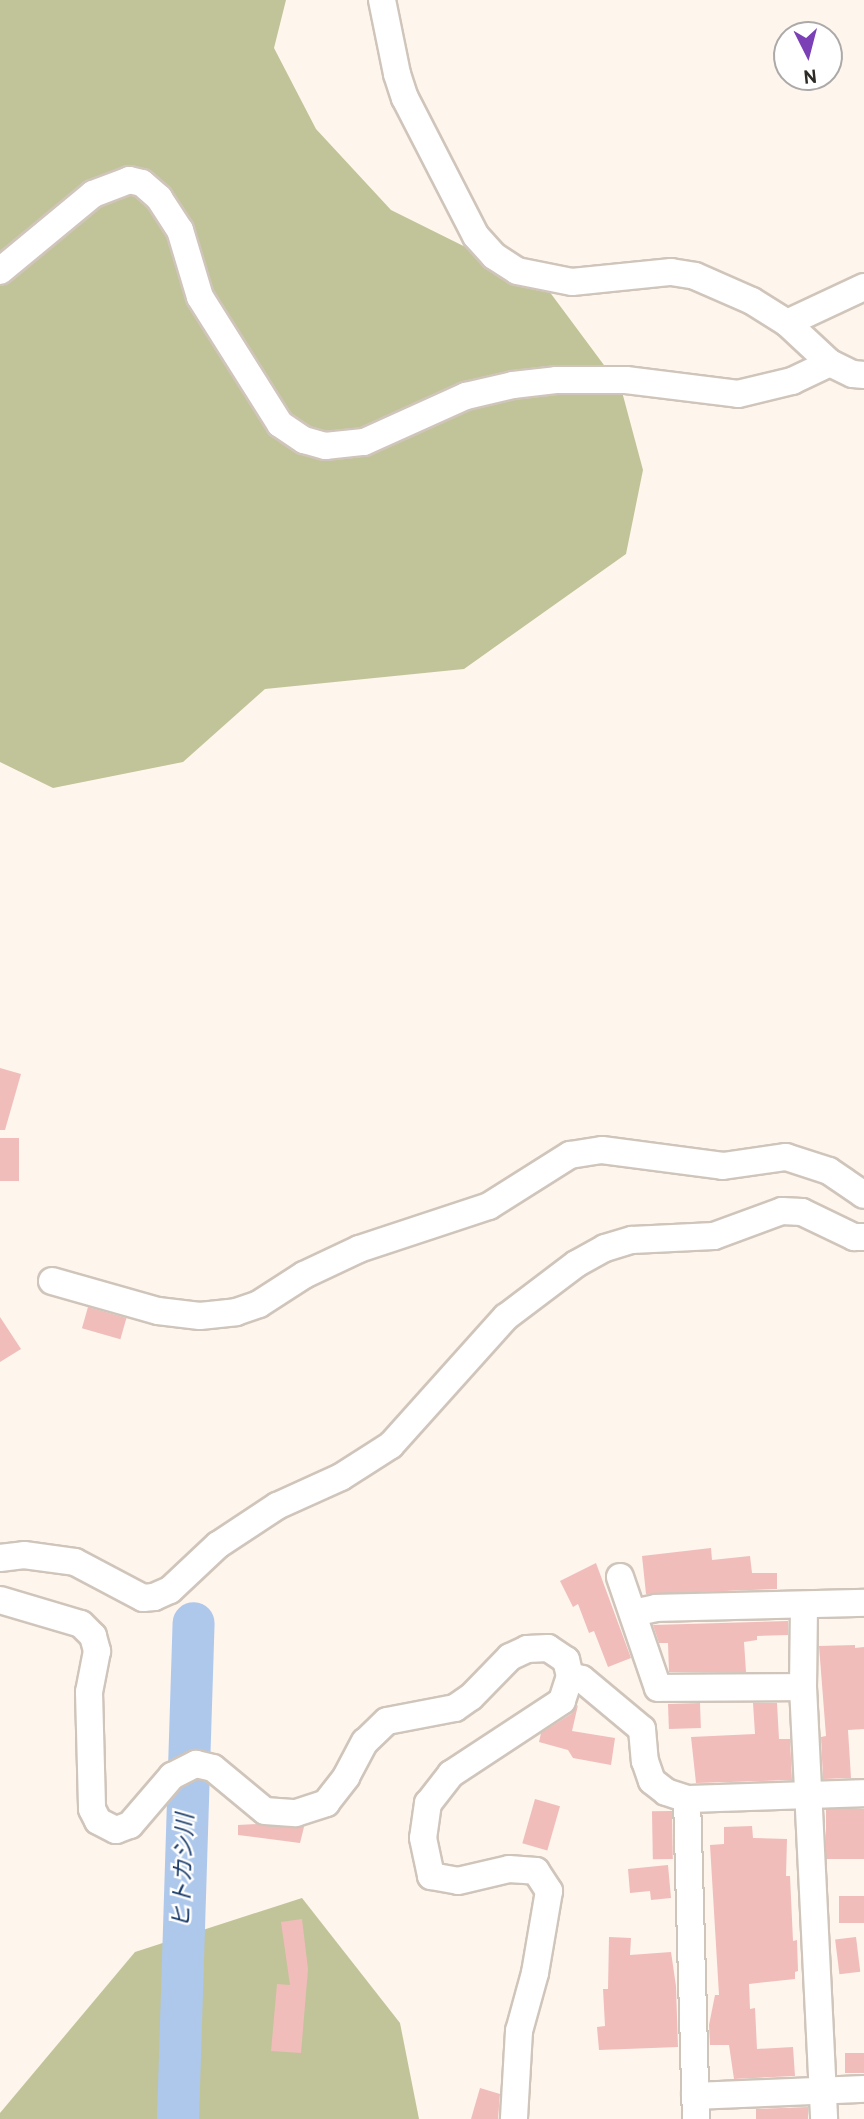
<!DOCTYPE html>
<html>
<head>
<meta charset="utf-8">
<style>
  body { margin:0 }
  #map { position:relative; width:864px; height:2119px; overflow:hidden; background:#fef5ed; font-family:Overpass,"Noto Sans JP",sans-serif }
  div>[style] { position:absolute }
  .forest>* { inset:0; background:#c1c499 }
  .river>* { height:42px; margin:-21px; padding:0 21px; transform-origin:21px; border-radius:21px; background:#aec8ec }
  .building>* { inset:0; background:#f0bdba; transform-origin:0 0 }
  .roads { filter:drop-shadow(2px 0 #d0c5bb) drop-shadow(-2px 0 #d0c5bb) drop-shadow(0 2px #d0c5bb) drop-shadow(0 -2px #d0c5bb) }
  .minor>* { height:26px; margin:-13px; padding:0 13px; transform-origin:13px; border-radius:13px; background:#fff }
  span { translate:-50% -50%; white-space:nowrap; text-align:center; line-height:1.15; -webkit-text-stroke:5px #fff; paint-order:stroke }
  .water-label { font-size:23px; color:#183a67; font-style:italic }
  .north { position:absolute; left:773px; top:21px; width:70px; height:70px; box-sizing:border-box; background:#fff; border:2px solid #abaaa8; border-radius:50%; rotate:174deg; font-size:19px; font-weight:700; line-height:28px; text-align:center; color:#2e2a26 }
  .north::after { content:''; display:block; margin:auto; width:24px; height:32px; background:#7b40b5; clip-path:polygon(50% 0,100% 100%,50% 72%,0 100%) }
</style>
</head>
<body>
<div id="map">
  <div class="forest">
    <i style="clip-path:polygon(0 0,286px 0,274px 48px,316px 129px,391px 210px,546px 287px,621px 388px,643px 470px,626px 554px,464px 669px,265px 689px,183px 762px,53px 788px,0 762px)"></i>
    <i style="clip-path:polygon(302px 1898px,400px 2023px,419px 2119px,0 2119px,0 2113px,135px 1952px)"></i>
  </div>
  <div class="river">
    <i style="left:178px;top:2119px;width:496px;rotate:-88.2deg"></i>
  </div>
  <div class="building">
    <i style="clip-path:polygon(0 1068px,21px 1074px,5px 1130px,0 1130px)"></i>
    <i style="left:0;top:1138px;width:19px;height:43px"></i>
    <i style="left:88px;top:1307px;width:40px;height:22px;rotate:16deg"></i>
    <i style="clip-path:polygon(0 1317px,21px 1349px,0 1362px)"></i>
    <i style="clip-path:polygon(711px 1548px,712px 1560px,750px 1556px,752px 1573px,777px 1573px,777px 1589px,646px 1594px,642px 1556px)"></i>
    <i style="clip-path:polygon(596px 1563px,631px 1658px,608px 1667px,594px 1631px,589px 1633px,578px 1604px,573px 1607px,560px 1581px)"></i>
    <i style="clip-path:polygon(788px 1621px,788px 1635px,757px 1636px,757px 1640px,744px 1642px,746px 1672px,669px 1672px,668px 1643px,659px 1643px,653px 1625px)"></i>
    <i style="clip-path:polygon(855px 1645px,855px 1648px,864px 1647px,864px 1729px,848px 1730px,851px 1778px,823px 1779px,821px 1737px,826px 1736px,819px 1646px)"></i>
    <i style="left:700px;top:1703px;width:25px;height:32px;rotate:88deg"></i>
    <i style="clip-path:polygon(753px 1703px,777px 1703px,779px 1739px,790px 1739px,792px 1780px,696px 1783px,691px 1737px,755px 1734px)"></i>
    <i style="clip-path:polygon(578px 1705px,572px 1731px,615px 1738px,611px 1765px,573px 1758px,568px 1750px,539px 1742px,541px 1733px,571px 1714px)"></i>
    <i style="left:535px;top:1799px;width:26px;height:46px;rotate:16deg"></i>
    <i style="left:864px;top:1809px;width:50px;height:38px;rotate:90deg"></i>
    <i style="left:672px;top:1811px;width:48px;height:20px;rotate:89deg"></i>
    <i style="clip-path:polygon(257px 1824px,304px 1827px,300px 1843px,238px 1835px,238px 1825px)"></i>
    <i style="clip-path:polygon(752px 1826px,753px 1838px,787px 1839px,786px 1876px,790px 1876px,793px 1941px,797px 1940px,798px 1971px,795px 1972px,795px 1979px,749px 1984px,750px 2009px,755px 2008px,757px 2049px,793px 2047px,795px 2076px,734px 2079px,729px 2045px,710px 2045px,709px 2025px,715px 1995px,719px 1995px,710px 1845px,724px 1844px,724px 1827px)"></i>
    <i style="clip-path:polygon(668px 1865px,671px 1898px,651px 1900px,650px 1891px,630px 1893px,628px 1869px)"></i>
    <i style="left:864px;top:1896px;width:27px;height:25px;rotate:90deg"></i>
    <i style="clip-path:polygon(302px 1919px,308px 1969px,301px 2053px,271px 2051px,277px 1984px,290px 1985px,281px 1922px)"></i>
    <i style="clip-path:polygon(609px 1937px,631px 1938px,630px 1955px,671px 1952px,676px 1986px,678px 2047px,599px 2050px,597px 2027px,605px 2026px,603px 1989px,608px 1989px)"></i>
    <i style="left:856px;top:1937px;width:35px;height:21px;rotate:83deg"></i>
    <i style="left:864px;top:2053px;width:20px;height:19px;rotate:90deg"></i>
    <i style="clip-path:polygon(480px 2088px,500px 2094px,498px 2119px,471px 2119px)"></i>
    <i style="clip-path:polygon(808px 2107px,808px 2119px,756px 2119px,756px 2109px)"></i>
  </div>
  <div class="roads">
    <div class="minor">
      <i style="left:382px;top:0;width:76px;rotate:78.5deg"></i>
      <i style="left:397px;top:74px;width:25px;rotate:72deg"></i>
      <i style="left:405px;top:98px;width:155px;rotate:62.8deg"></i>
      <i style="left:476px;top:236px;width:27px;rotate:48deg"></i>
      <i style="left:494px;top:256px;width:27px;rotate:33deg"></i>
      <i style="left:517px;top:271px;width:56px;rotate:11.3deg"></i>
      <i style="left:572px;top:282px;width:100px;rotate:-5.8deg"></i>
      <i style="left:671px;top:272px;width:24px;rotate:9deg"></i>
      <i style="left:695px;top:276px;width:62px;rotate:23.7deg"></i>
      <i style="left:752px;top:301px;width:41px;rotate:32.2deg"></i>
      <i style="left:787px;top:323px;width:59px;rotate:42.9deg"></i>
      <i style="left:830px;top:363px;width:25px;rotate:26deg"></i>
      <i style="left:853px;top:374px;width:11px;rotate:5deg"></i>
      <i style="left:0;top:271px;width:121px;rotate:-39.6deg"></i>
      <i style="left:93px;top:194px;width:39px;rotate:-21deg"></i>
      <i style="left:129px;top:180px;width:13px;rotate:13deg"></i>
      <i style="left:142px;top:183px;width:23px;rotate:41deg"></i>
      <i style="left:159px;top:198px;width:38px;rotate:57deg"></i>
      <i style="left:180px;top:230px;width:70px;rotate:73.4deg"></i>
      <i style="left:200px;top:297px;width:150px;rotate:57.8deg"></i>
      <i style="left:280px;top:424px;width:29px;rotate:34deg"></i>
      <i style="left:304px;top:440px;width:22px;rotate:16deg"></i>
      <i style="left:325px;top:446px;width:39px;rotate:-6deg"></i>
      <i style="left:364px;top:442px;width:112px;rotate:-24.3deg"></i>
      <i style="left:466px;top:396px;width:48px;rotate:-13.2deg"></i>
      <i style="left:513px;top:385px;width:43px;rotate:-6.6deg"></i>
      <i style="left:556px;top:380px;width:70px"></i>
      <i style="left:626px;top:380px;width:113px;rotate:7.1deg"></i>
      <i style="left:738px;top:394px;width:56px;rotate:-13.5deg"></i>
      <i style="left:792px;top:381px;width:42px;rotate:-25.3deg"></i>
      <i style="left:787px;top:323px;width:85px;rotate:-25.1deg"></i>
      <i style="left:52px;top:1281px;width:110px;rotate:15.8deg"></i>
      <i style="left:158px;top:1311px;width:42px;rotate:6.8deg"></i>
      <i style="left:200px;top:1316px;width:36px;rotate:-6deg"></i>
      <i style="left:236px;top:1312px;width:24px;rotate:-19deg"></i>
      <i style="left:259px;top:1304px;width:54px;rotate:-32.8deg"></i>
      <i style="left:304px;top:1275px;width:61px;rotate:-25.3deg"></i>
      <i style="left:359px;top:1249px;width:137px;rotate:-18.3deg"></i>
      <i style="left:489px;top:1206px;width:96px;rotate:-32.2deg"></i>
      <i style="left:570px;top:1155px;width:32px;rotate:-9deg"></i>
      <i style="left:602px;top:1150px;width:122px;rotate:7.5deg"></i>
      <i style="left:723px;top:1166px;width:64px;rotate:-8.1deg"></i>
      <i style="left:786px;top:1157px;width:45px;rotate:18deg"></i>
      <i style="left:829px;top:1171px;width:42px;rotate:34.4deg"></i>
      <i style="left:0;top:1558px;width:24px;rotate:-7deg"></i>
      <i style="left:24px;top:1555px;width:51px;rotate:7.8deg"></i>
      <i style="left:75px;top:1562px;width:77px;rotate:27.9deg"></i>
      <i style="left:143px;top:1598px;width:11px;rotate:-5deg"></i>
      <i style="left:154px;top:1597px;width:17px;rotate:-24deg"></i>
      <i style="left:170px;top:1590px;width:66px;rotate:-43.2deg"></i>
      <i style="left:218px;top:1545px;width:71px;rotate:-33.5deg"></i>
      <i style="left:277px;top:1506px;width:70px;rotate:-24.4deg"></i>
      <i style="left:341px;top:1477px;width:59px;rotate:-32.6deg"></i>
      <i style="left:391px;top:1445px;width:172px;rotate:-48.1deg"></i>
      <i style="left:506px;top:1317px;width:88px;rotate:-37.1deg"></i>
      <i style="left:576px;top:1264px;width:33px;rotate:-29deg"></i>
      <i style="left:605px;top:1248px;width:28px;rotate:-17deg"></i>
      <i style="left:632px;top:1240px;width:82px;rotate:-2.8deg"></i>
      <i style="left:714px;top:1236px;width:72px;rotate:-20.2deg"></i>
      <i style="left:782px;top:1211px;width:20px;rotate:3deg"></i>
      <i style="left:802px;top:1212px;width:58px;rotate:25.7deg"></i>
      <i style="left:854px;top:1237px;width:10px"></i>
      <i style="left:620px;top:1577px;width:117px;rotate:71.1deg"></i>
      <i style="left:658px;top:1688px;width:145px;rotate:-0.4deg"></i>
      <i style="left:0;top:1600px;width:84px;rotate:16.5deg"></i>
      <i style="left:81px;top:1624px;width:17px;rotate:45deg"></i>
      <i style="left:93px;top:1636px;width:16px;rotate:75deg"></i>
      <i style="left:97px;top:1651px;width:42px;rotate:101deg"></i>
      <i style="left:89px;top:1692px;width:117px;rotate:88.5deg"></i>
      <i style="left:92px;top:1809px;width:13px;rotate:63deg"></i>
      <i style="left:98px;top:1821px;width:20px;rotate:27deg"></i>
      <i style="left:116px;top:1830px;width:15px;rotate:-20deg"></i>
      <i style="left:130px;top:1825px;width:65px;rotate:-49.4deg"></i>
      <i style="left:172px;top:1776px;width:27px;rotate:-27deg"></i>
      <i style="left:196px;top:1764px;width:17px;rotate:13deg"></i>
      <i style="left:213px;top:1768px;width:67px;rotate:39.6deg"></i>
      <i style="left:265px;top:1811px;width:31px;rotate:4deg"></i>
      <i style="left:296px;top:1813px;width:32px;rotate:-18deg"></i>
      <i style="left:326px;top:1803px;width:33px;rotate:-52deg"></i>
      <i style="left:346px;top:1777px;width:40px;rotate:-62deg"></i>
      <i style="left:365px;top:1742px;width:30px;rotate:-44deg"></i>
      <i style="left:387px;top:1721px;width:69px;rotate:-10.8deg"></i>
      <i style="left:455px;top:1708px;width:19px;rotate:-35deg"></i>
      <i style="left:471px;top:1697px;width:56px;rotate:-45.7deg"></i>
      <i style="left:510px;top:1657px;width:19px;rotate:-25deg"></i>
      <i style="left:527px;top:1649px;width:21px;rotate:-3deg"></i>
      <i style="left:548px;top:1648px;width:22px;rotate:34deg"></i>
      <i style="left:566px;top:1660px;width:16px;rotate:76deg"></i>
      <i style="left:570px;top:1676px;width:26px;rotate:108deg"></i>
      <i style="left:562px;top:1701px;width:133px;rotate:146.7deg"></i>
      <i style="left:451px;top:1774px;width:37px;rotate:128deg"></i>
      <i style="left:428px;top:1803px;width:35px;rotate:98deg"></i>
      <i style="left:423px;top:1838px;width:39px;rotate:78deg"></i>
      <i style="left:431px;top:1876px;width:27px;rotate:10deg"></i>
      <i style="left:458px;top:1881px;width:52px;rotate:-13.2deg"></i>
      <i style="left:509px;top:1869px;width:27px;rotate:4deg"></i>
      <i style="left:536px;top:1871px;width:24px;rotate:57deg"></i>
      <i style="left:549px;top:1891px;width:83px;rotate:99.7deg"></i>
      <i style="left:535px;top:1973px;width:60px;rotate:105.4deg"></i>
      <i style="left:519px;top:2031px;width:88px;rotate:93.3deg"></i>
      <i style="left:804px;top:1606px;width:81px;rotate:90.7deg"></i>
      <i style="left:803px;top:1687px;width:433px;rotate:87.2deg"></i>
      <i style="left:633px;top:1613px;width:24px;rotate:-12deg"></i>
      <i style="left:656px;top:1608px;width:208px;rotate:-1.4deg"></i>
      <i style="left:570px;top:1676px;width:12px;rotate:14deg"></i>
      <i style="left:582px;top:1679px;width:78px;rotate:39.8deg"></i>
      <i style="left:642px;top:1729px;width:32px;rotate:85deg"></i>
      <i style="left:645px;top:1761px;width:21px;rotate:71deg"></i>
      <i style="left:652px;top:1781px;width:18px;rotate:38deg"></i>
      <i style="left:666px;top:1792px;width:22px;rotate:18deg"></i>
      <i style="left:687px;top:1799px;width:177px;rotate:-1.9deg"></i>
      <i style="left:687px;top:1799px;width:320px;rotate:88.4deg"></i>
      <i style="left:695px;top:2096px;width:169px;rotate:-2.4deg"></i>
    </div>
  </div>
  <div class="water-label">
    <span style="left:186px;top:1871px;rotate:-88deg">ヒトカシ川</span>
  </div>
  <div class="north">N</div>
</div>
</body>
</html>
